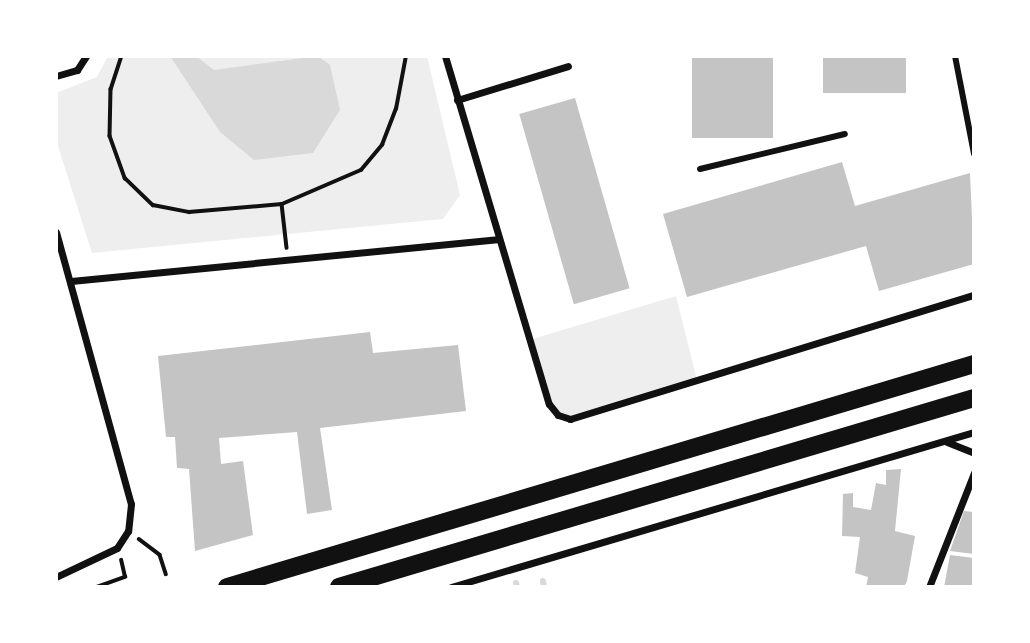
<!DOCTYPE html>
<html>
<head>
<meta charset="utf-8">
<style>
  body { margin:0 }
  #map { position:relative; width:1030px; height:643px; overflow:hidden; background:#fff; font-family:Poppins,sans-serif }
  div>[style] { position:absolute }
  .green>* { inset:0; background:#eee }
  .water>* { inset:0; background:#d9d9d9 }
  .stream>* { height:6px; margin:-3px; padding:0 3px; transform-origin:3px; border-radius:3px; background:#d9d9d9 }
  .building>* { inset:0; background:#c4c4c4; transform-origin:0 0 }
  .path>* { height:3.5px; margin:-1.75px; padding:0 1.75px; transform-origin:1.75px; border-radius:1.75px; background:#111 }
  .pedestrian>* { height:6px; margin:-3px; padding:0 3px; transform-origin:3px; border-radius:3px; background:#111 }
  .minor>* { height:7px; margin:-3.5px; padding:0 3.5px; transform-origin:3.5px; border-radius:3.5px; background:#111 }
  .motorway>* { height:18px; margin:-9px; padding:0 9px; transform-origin:9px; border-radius:9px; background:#111 }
  span { translate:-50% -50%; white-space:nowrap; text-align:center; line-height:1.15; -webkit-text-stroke:7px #fff; paint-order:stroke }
  .frame { position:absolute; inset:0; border:58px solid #fff; pointer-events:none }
</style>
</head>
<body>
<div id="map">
  <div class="green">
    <i style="clip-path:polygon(108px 56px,427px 56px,460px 195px,443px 219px,92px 253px,56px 140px,56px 93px,97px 77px)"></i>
    <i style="clip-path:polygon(676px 296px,697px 380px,570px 419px,549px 404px,529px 340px)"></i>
  </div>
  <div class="water">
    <i style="clip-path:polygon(170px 56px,196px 56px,214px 70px,318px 56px,330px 65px,340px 110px,313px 153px,254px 160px,220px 132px)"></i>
  </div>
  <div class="stream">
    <i style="left:543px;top:581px;width:6px;rotate:81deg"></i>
    <i style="left:516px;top:583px;width:4px;rotate:76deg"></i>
  </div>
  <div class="building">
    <i style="left:692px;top:56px;width:81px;height:82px"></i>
    <i style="left:823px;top:56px;width:83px;height:37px"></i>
    <i style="left:575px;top:98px;width:198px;height:58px;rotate:74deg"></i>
    <i style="clip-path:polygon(842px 162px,855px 206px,970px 173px,974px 264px,879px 291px,866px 246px,687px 297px,663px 214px)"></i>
    <i style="clip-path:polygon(370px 332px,373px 353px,458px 345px,466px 411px,320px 428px,332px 510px,307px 514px,297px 432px,219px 438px,221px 464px,243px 461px,253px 535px,195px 551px,189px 469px,177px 468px,175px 437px,166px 437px,158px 356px)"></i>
    <i style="clip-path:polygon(901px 469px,895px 531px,915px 536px,907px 581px,904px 587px,866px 587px,868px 577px,855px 573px,860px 537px,842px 536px,843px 494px,853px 493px,853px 507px,871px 510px,876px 483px,886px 485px,886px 470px)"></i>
    <i style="clip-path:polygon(964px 511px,974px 512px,974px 554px,950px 551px)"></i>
    <i style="clip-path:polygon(950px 555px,974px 558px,972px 587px,944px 587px)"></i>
  </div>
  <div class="path">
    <i style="left:122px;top:56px;width:35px;rotate:108deg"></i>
    <i style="left:111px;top:89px;width:47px;rotate:91.2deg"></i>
    <i style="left:110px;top:136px;width:45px;rotate:70.3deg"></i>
    <i style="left:125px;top:178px;width:39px;rotate:44deg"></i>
    <i style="left:153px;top:205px;width:37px;rotate:11deg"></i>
    <i style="left:189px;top:212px;width:93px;rotate:-4.9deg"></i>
    <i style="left:282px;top:204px;width:86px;rotate:-23.3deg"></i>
    <i style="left:361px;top:170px;width:33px;rotate:-50deg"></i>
    <i style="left:382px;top:145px;width:39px;rotate:-69deg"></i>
    <i style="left:396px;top:109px;width:54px;rotate:-79.3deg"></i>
    <i style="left:282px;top:204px;width:44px;rotate:83.5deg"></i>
    <i style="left:139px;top:539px;width:26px;rotate:37deg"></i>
    <i style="left:160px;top:555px;width:20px;rotate:72deg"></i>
    <i style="left:97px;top:587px;width:30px;rotate:-20deg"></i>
    <i style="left:125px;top:577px;width:17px;rotate:-103deg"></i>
  </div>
  <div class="pedestrian">
    <i style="left:955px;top:56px;width:100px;rotate:79deg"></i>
    <i style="left:700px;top:169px;width:149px;rotate:-13.6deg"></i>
  </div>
  <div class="minor">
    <i style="left:445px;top:56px;width:363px;rotate:73.4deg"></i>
    <i style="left:549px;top:404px;width:14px;rotate:51deg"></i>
    <i style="left:558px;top:415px;width:13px;rotate:18deg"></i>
    <i style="left:570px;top:419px;width:423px;rotate:-17.1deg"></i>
    <i style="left:56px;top:76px;width:22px;rotate:-16deg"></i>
    <i style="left:77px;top:70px;width:17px;rotate:-57deg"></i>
    <i style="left:457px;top:100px;width:116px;rotate:-17deg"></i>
    <i style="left:56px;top:232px;width:282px;rotate:74.6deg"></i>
    <i style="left:131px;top:504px;width:27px;rotate:96deg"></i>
    <i style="left:128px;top:531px;width:20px;rotate:123deg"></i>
    <i style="left:117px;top:548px;width:68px;rotate:154.6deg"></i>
    <i style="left:71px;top:281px;width:428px;rotate:-5.6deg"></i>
    <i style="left:947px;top:442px;width:29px;rotate:22deg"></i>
    <i style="left:451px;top:587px;width:545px;rotate:-16.51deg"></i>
    <i style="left:929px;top:587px;width:123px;rotate:-68.5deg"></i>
  </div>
  <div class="motorway">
    <i style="left:227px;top:587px;width:780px;rotate:-16.62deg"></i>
    <i style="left:339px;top:587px;width:663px;rotate:-16.57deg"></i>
  </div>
  <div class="frame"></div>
</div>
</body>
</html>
